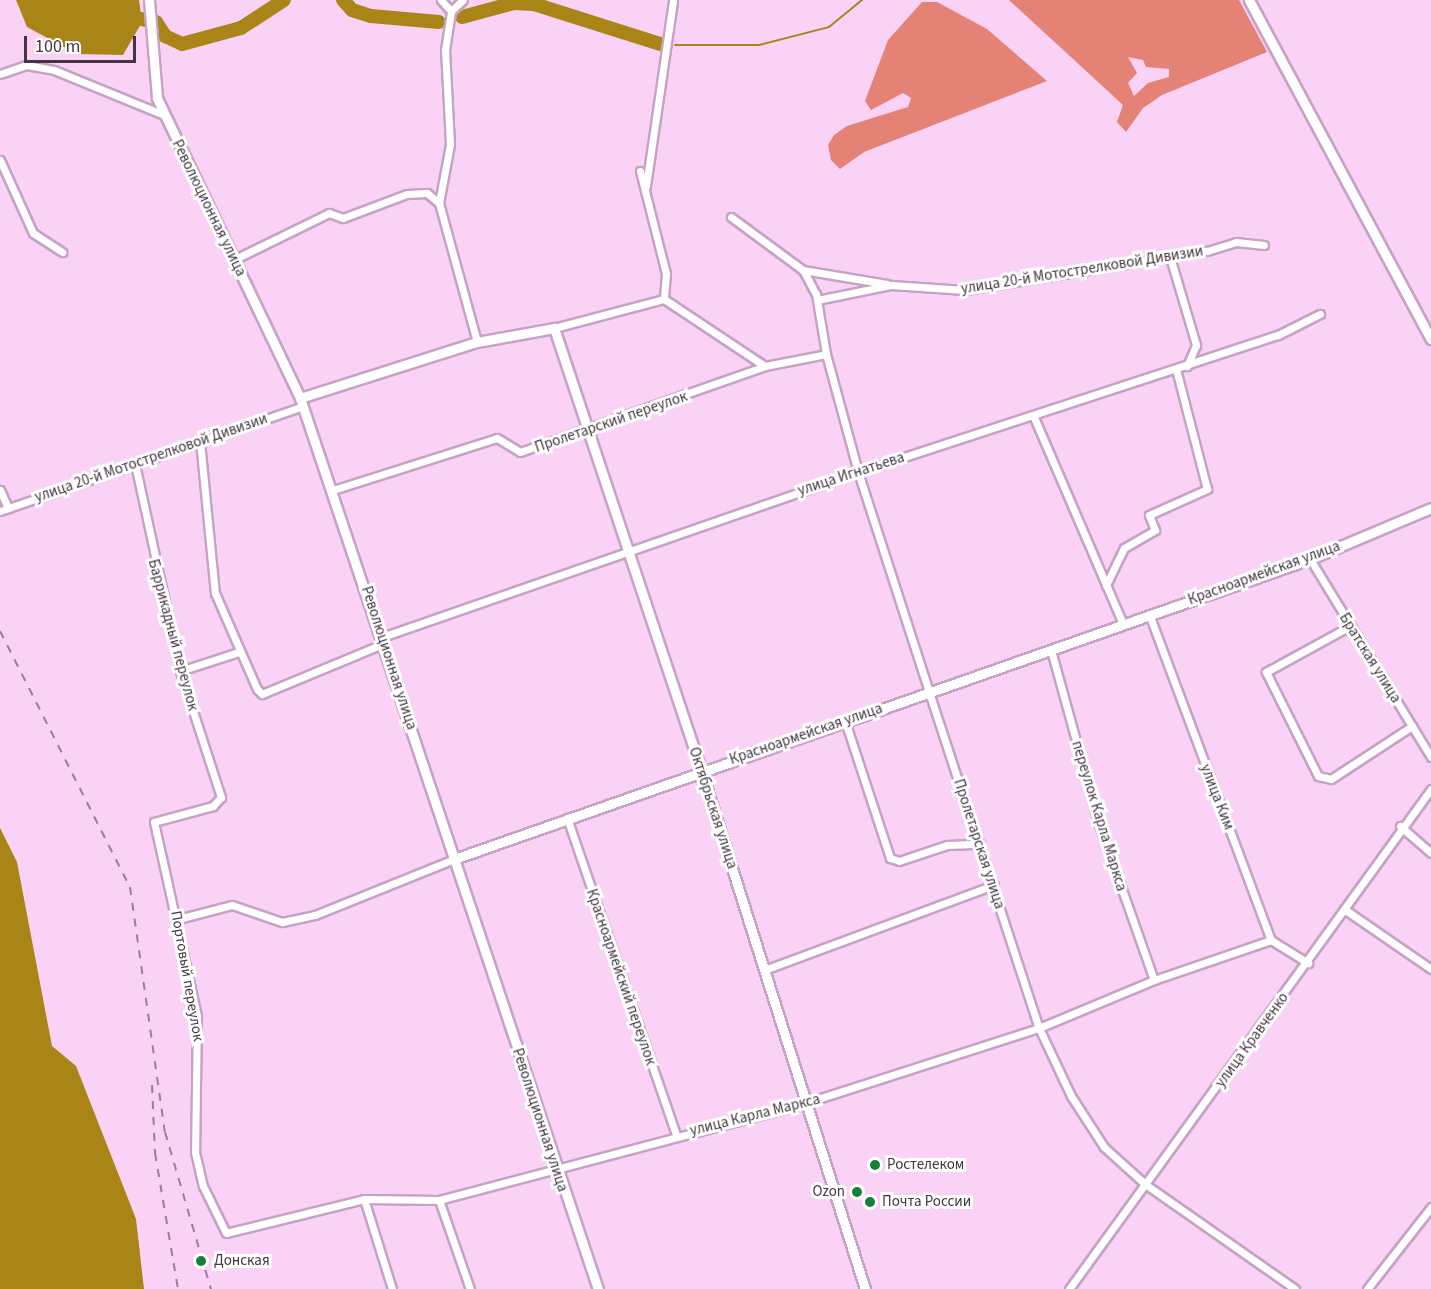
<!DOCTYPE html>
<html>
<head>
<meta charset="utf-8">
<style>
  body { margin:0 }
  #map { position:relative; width:1431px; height:1289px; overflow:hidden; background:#f9d2f6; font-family:"Source Sans 3",sans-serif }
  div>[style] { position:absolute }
  .forest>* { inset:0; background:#e48276 }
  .water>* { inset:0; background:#a98416 }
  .stream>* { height:2px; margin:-1px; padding:0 1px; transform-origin:1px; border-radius:1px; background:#a98416 }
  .river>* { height:14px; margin:-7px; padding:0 7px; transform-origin:7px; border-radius:7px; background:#a98416 }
  .roads { filter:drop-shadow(2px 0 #c6a2c4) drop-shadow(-2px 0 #c6a2c4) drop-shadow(0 2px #c6a2c4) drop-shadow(0 -2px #c6a2c4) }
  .street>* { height:7px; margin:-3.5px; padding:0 3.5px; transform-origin:3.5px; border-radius:3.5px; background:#fff }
  .secondary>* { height:9px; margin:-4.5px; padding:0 4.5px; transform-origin:4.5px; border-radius:4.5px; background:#fff }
  .rail>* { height:2px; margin-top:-1px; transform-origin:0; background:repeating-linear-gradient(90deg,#997f97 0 8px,transparent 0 16px) }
  .dots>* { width:16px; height:16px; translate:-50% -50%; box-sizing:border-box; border:3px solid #fff; border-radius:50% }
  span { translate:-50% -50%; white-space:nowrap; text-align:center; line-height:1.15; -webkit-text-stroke:6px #fff; paint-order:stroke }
  .street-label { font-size:15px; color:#433442 }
  .poi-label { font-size:15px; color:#433442 }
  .left { translate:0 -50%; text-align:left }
  .right { translate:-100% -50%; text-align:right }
  .scale { position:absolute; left:24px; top:36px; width:112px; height:27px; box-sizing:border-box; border:3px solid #433442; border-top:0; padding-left:8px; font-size:18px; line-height:21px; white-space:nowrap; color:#433442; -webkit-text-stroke:4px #fff; paint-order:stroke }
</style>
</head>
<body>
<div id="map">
  <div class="forest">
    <i style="clip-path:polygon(evenodd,1009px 0,1239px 0,1267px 52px,1162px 95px,1143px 108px,1126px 132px,1117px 122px,1123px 105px,1009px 0,1128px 57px,1143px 60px,1146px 67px,1169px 69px,1169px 77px,1148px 83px,1134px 96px,1128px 83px,1137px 73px,1128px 57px)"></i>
    <i style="clip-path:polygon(922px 2px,937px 2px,987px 29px,1047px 81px,864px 152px,840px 169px,831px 160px,828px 145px,834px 135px,847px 126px,908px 107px,911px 98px,903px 93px,871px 110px,865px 101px,888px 40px)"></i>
  </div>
  <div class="water">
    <i style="clip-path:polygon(16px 0,139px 0,142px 22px,123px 55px,77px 54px,27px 27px)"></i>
    <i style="clip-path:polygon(0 828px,17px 862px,52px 1046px,76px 1066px,136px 1219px,144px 1289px,0 1289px)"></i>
  </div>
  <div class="stream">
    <i style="left:675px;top:45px;width:84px"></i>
    <i style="left:759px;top:45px;width:72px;rotate:-14.4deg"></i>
    <i style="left:829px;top:27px;width:43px;rotate:-39.3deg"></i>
  </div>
  <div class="river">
    <i style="left:343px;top:0;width:13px;rotate:48deg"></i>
    <i style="left:352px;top:10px;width:20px;rotate:18deg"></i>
    <i style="left:371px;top:16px;width:68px;rotate:5deg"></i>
    <i style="left:127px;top:16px;width:30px;rotate:12deg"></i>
    <i style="left:156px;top:22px;width:17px;rotate:57deg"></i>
    <i style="left:165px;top:36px;width:19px;rotate:25deg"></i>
    <i style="left:182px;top:44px;width:61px;rotate:-15.2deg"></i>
    <i style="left:241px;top:28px;width:51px;rotate:-33.1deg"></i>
    <i style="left:462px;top:17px;width:54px;rotate:-15.1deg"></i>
    <i style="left:514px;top:3px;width:20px;rotate:3deg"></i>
    <i style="left:534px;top:4px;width:132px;rotate:17.6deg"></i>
  </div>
  <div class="roads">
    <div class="street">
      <i style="left:441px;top:0;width:15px;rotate:48deg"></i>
      <i style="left:0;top:74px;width:28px;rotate:-19deg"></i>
      <i style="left:26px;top:65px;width:28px;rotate:10deg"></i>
      <i style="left:54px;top:70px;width:119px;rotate:22.2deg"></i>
      <i style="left:0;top:160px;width:80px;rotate:65.7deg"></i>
      <i style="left:33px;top:233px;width:35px;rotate:33deg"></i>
      <i style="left:640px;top:171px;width:106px;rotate:75.8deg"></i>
      <i style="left:666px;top:274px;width:25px;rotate:95deg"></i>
      <i style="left:646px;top:186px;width:188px;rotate:-81.7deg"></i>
      <i style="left:439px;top:203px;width:60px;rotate:-79.4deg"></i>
      <i style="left:450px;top:144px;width:94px;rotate:-93deg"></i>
      <i style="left:445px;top:50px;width:39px;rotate:-81deg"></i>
      <i style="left:451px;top:11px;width:16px;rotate:-43deg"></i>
      <i style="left:731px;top:217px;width:89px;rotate:36.4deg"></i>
      <i style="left:803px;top:270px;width:85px;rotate:9.5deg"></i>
      <i style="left:1170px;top:257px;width:92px;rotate:73.5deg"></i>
      <i style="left:1196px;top:345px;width:23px;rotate:113deg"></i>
      <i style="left:235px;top:259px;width:105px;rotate:-26.1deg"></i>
      <i style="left:329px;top:213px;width:15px;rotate:20deg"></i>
      <i style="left:343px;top:218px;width:68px;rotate:-20.6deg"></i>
      <i style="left:407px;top:194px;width:20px;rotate:-3deg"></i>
      <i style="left:427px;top:193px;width:16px;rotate:40deg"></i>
      <i style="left:439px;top:203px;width:144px;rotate:74.7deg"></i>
      <i style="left:803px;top:270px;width:27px;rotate:62deg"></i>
      <i style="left:816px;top:294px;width:61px;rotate:80.5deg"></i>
      <i style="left:826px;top:354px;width:122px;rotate:74.8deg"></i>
      <i style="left:858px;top:472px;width:231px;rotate:72.1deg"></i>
      <i style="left:929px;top:692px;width:354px;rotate:71.9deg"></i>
      <i style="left:1039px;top:1028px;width:75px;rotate:64.8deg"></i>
      <i style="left:1071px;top:1096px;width:61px;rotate:57.1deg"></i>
      <i style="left:1104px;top:1147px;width:55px;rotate:42.1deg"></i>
      <i style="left:1145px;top:1184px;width:183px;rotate:35deg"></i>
      <i style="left:817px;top:300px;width:76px;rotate:-11.5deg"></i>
      <i style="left:891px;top:285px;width:74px;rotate:3.9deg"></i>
      <i style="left:965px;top:290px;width:245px;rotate:-9.2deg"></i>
      <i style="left:1207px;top:251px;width:30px;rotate:-17deg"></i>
      <i style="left:1236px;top:242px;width:28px;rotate:6deg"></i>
      <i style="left:554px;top:328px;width:114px;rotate:-14.8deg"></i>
      <i style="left:664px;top:299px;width:121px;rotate:33.6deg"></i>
      <i style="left:1033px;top:415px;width:228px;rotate:66.7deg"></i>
      <i style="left:200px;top:441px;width:153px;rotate:84.4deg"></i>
      <i style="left:215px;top:593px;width:105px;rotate:66.4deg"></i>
      <i style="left:257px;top:689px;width:7px;rotate:45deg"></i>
      <i style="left:262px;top:694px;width:133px;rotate:-22.5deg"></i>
      <i style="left:135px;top:464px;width:212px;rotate:77.7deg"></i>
      <i style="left:180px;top:671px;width:133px;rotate:72deg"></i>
      <i style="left:221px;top:797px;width:12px;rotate:132deg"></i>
      <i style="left:213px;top:806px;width:61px;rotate:164.8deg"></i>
      <i style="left:154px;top:822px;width:199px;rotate:77.5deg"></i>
      <i style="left:197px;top:1016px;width:136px;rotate:90.8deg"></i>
      <i style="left:195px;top:1152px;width:35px;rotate:77deg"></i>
      <i style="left:203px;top:1186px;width:52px;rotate:63.9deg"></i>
      <i style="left:226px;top:1233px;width:142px;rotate:-13.8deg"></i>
      <i style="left:364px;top:1199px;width:75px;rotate:0.8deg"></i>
      <i style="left:439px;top:1200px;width:379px;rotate:-14.8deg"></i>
      <i style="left:805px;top:1103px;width:246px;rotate:-17.8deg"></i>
      <i style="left:1039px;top:1028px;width:125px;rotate:-22.7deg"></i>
      <i style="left:1154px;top:980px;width:124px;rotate:-18.9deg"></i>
      <i style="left:0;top:490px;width:20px;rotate:66deg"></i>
      <i style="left:333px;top:490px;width:172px;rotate:-17.6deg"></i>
      <i style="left:497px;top:438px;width:27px;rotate:31deg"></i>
      <i style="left:520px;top:452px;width:260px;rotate:-19.3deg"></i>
      <i style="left:765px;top:366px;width:62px;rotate:-11.1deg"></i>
      <i style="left:0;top:511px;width:321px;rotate:-19.1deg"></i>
      <i style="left:1310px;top:559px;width:232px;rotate:58.6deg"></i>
      <i style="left:1106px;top:585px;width:41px;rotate:-64.1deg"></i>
      <i style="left:1124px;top:548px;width:36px;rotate:-30deg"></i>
      <i style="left:1155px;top:530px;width:16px;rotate:-112deg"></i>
      <i style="left:1149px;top:515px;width:64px;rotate:-24.1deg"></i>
      <i style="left:1207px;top:489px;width:124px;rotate:-104.5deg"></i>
      <i style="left:1149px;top:614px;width:348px;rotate:69.5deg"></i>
      <i style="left:1271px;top:940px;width:44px;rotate:31.9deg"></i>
      <i style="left:1350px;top:626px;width:96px;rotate:151.3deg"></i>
      <i style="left:1266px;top:672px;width:116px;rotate:63.4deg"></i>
      <i style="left:1318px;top:776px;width:13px;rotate:13deg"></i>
      <i style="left:1331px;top:779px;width:97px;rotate:-33.2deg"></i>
      <i style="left:382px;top:637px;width:504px;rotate:-19.12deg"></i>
      <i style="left:858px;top:472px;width:442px;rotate:-18.1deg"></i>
      <i style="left:1278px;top:335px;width:47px;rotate:-26.6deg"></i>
      <i style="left:1051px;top:650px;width:180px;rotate:74.6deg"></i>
      <i style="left:1099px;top:824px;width:165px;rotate:70.6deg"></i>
      <i style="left:180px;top:671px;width:62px;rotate:-17.9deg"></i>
      <i style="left:845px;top:721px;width:144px;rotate:71.8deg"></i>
      <i style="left:890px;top:858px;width:9px;rotate:18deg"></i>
      <i style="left:899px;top:861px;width:51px;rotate:-18.4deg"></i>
      <i style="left:947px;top:845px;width:33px;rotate:-2deg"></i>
      <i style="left:567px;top:818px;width:335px;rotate:71deg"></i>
      <i style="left:1400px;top:826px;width:41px;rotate:41.1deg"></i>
      <i style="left:1344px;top:909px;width:106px;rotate:34.6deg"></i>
      <i style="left:178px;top:919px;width:56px;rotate:-14.5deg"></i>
      <i style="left:232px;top:905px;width:53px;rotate:18.8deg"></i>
      <i style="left:282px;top:922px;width:34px;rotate:-12deg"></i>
      <i style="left:315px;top:915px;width:150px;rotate:-21.9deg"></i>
      <i style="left:764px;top:970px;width:245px;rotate:-20.3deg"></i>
      <i style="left:364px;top:1199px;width:94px;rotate:72.7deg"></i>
      <i style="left:439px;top:1200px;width:94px;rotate:70.8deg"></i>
      <i style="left:1069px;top:1289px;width:617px;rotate:-54.1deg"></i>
      <i style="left:1367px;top:1289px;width:104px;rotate:-52deg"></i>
    </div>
    <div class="secondary">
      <i style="left:149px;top:0;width:98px;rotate:85.3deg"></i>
      <i style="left:157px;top:98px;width:332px;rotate:64.5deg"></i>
      <i style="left:300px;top:398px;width:940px;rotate:71.51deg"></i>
      <i style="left:1249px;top:0;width:385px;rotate:61.8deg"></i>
      <i style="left:300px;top:398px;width:186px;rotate:-17.6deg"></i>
      <i style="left:477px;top:342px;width:78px;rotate:-10.3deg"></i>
      <i style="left:554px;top:328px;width:466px;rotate:71.6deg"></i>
      <i style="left:701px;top:770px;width:544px;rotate:72.46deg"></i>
      <i style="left:454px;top:859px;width:907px;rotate:-19.31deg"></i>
      <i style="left:1310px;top:559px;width:131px;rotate:-22.9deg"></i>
    </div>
  </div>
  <div class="rail">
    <i style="left:0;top:631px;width:287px;rotate:63.1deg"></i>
    <i style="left:130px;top:887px;width:247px;rotate:81.9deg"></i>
    <i style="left:165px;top:1132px;width:164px;rotate:73.7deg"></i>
    <i style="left:152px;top:1085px;width:68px;rotate:87.5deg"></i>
    <i style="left:155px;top:1153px;width:138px;rotate:80.4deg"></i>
  </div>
  <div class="dots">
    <i style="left:875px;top:1165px;background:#168136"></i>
    <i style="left:857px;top:1192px;background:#168136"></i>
    <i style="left:870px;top:1202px;background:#168136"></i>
    <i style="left:201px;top:1261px;background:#168136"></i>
  </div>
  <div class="street-label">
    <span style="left:209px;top:208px;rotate:64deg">Революционная улица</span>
    <span style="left:1082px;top:270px;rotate:-9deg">улица 20-й Мотострелковой Дивизии</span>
    <span style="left:611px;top:422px;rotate:-19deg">Пролетарский переулок</span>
    <span style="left:151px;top:458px;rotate:-19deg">улица 20-й Мотострелковой Дивизии</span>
    <span style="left:851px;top:474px;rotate:-18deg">улица Игнатьева</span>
    <span style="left:1264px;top:573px;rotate:-20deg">Красноармейская улица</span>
    <span style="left:173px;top:635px;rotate:75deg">Баррикадный переулок</span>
    <span style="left:389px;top:658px;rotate:72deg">Революционная улица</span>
    <span style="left:1370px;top:658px;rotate:58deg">Братская улица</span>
    <span style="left:806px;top:734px;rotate:-19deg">Красноармейская улица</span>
    <span style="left:1217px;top:797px;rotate:69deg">улица Ким</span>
    <span style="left:713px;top:808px;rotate:72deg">Октябрьская улица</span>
    <span style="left:1099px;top:816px;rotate:73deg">переулок Карла Маркса</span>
    <span style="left:979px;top:844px;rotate:72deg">Пролетарская улица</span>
    <span style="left:187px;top:976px;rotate:80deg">Портовый переулок</span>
    <span style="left:621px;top:977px;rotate:71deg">Красноармейский переулок</span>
    <span style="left:1252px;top:1040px;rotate:-54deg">улица Кравченко</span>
    <span style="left:755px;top:1115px;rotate:-14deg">улица Карла Маркса</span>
    <span style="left:540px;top:1120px;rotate:72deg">Революционная улица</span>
  </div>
  <div class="poi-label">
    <span class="left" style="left:887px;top:1165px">Ростелеком</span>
    <span class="right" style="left:845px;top:1192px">Ozon</span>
    <span class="left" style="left:882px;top:1202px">Почта России</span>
    <span class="left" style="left:214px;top:1261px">Донская</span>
  </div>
  <div class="scale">100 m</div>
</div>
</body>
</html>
